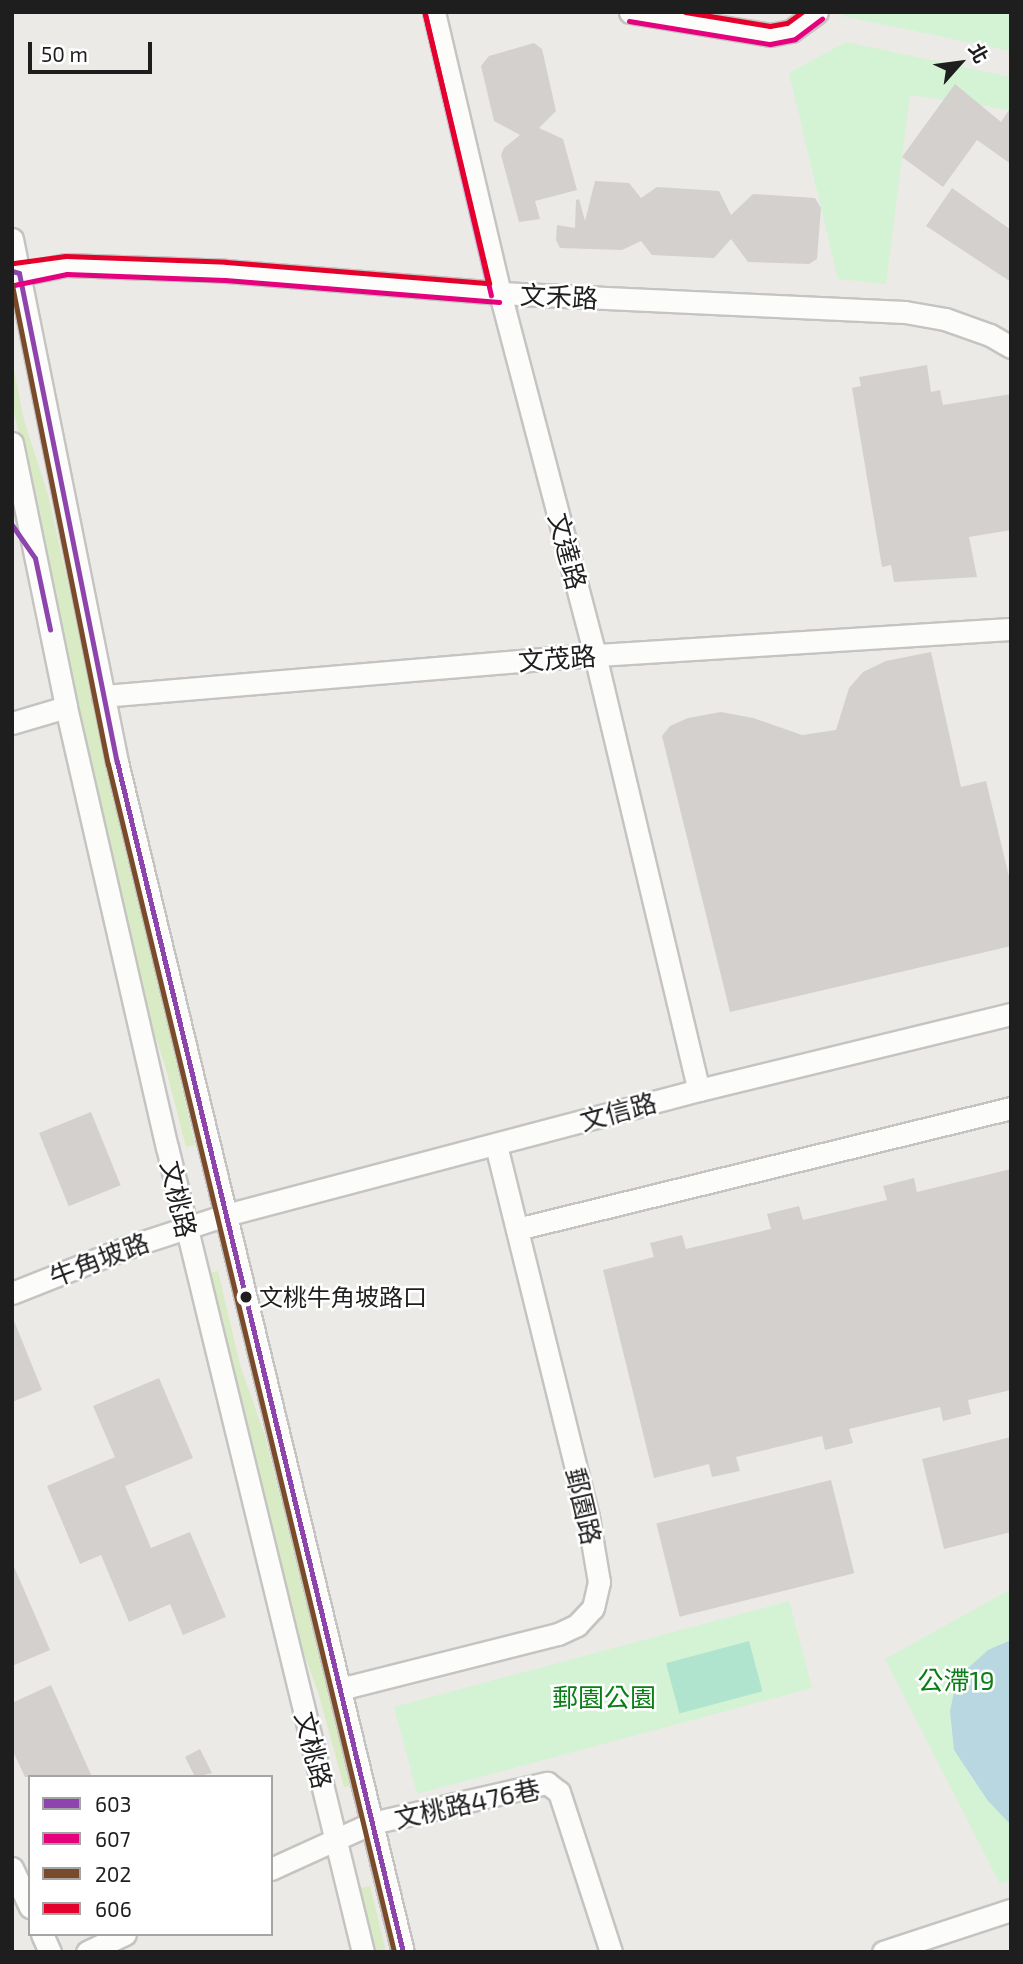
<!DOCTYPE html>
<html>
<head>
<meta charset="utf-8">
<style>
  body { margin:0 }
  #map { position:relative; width:1023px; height:1964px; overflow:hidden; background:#eceae6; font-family:"Exo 2","Noto Sans TC",sans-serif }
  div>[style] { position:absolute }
  .grass>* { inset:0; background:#d8ebc4 }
  .park>* { inset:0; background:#d3f3d4; transform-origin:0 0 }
  .pitch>* { inset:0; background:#b0e4cf; transform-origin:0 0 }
  .water>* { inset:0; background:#b9d7e0 }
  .building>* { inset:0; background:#d3d0cd; transform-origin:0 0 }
  .roads { filter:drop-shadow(2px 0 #c5c4c2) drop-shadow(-2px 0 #c5c4c2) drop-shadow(0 2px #c5c4c2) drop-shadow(0 -2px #c5c4c2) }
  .minor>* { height:21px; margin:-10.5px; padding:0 10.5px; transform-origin:10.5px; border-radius:10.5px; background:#fcfcfb }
  .bus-1>* { height:5px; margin:-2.5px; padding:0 2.5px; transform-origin:2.5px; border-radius:2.5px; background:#8e44ad }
  .bus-2>* { height:5px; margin:-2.5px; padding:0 2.5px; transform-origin:2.5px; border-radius:2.5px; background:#e5007d }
  .bus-3>* { height:5px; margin:-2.5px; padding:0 2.5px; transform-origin:2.5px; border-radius:2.5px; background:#7a4b2a }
  .bus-4>* { height:5px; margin:-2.5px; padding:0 2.5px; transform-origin:2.5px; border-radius:2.5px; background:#e4002b }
  .dots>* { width:19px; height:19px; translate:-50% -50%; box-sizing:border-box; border:4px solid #fff; border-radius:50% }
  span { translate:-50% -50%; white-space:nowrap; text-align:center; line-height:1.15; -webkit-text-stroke:5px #fff; paint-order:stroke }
  .bus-label { font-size:24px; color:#1e1e1e }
  .left { translate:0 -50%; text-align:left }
  .street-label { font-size:26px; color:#1e1e1e }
  .park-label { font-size:26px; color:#097f15 }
  .frame { position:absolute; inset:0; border:14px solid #1e1e1e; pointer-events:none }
  .legend { position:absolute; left:28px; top:1775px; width:245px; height:161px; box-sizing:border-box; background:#fff; border:2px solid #a5a5a5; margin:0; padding:9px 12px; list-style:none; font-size:21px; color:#1e1e1e }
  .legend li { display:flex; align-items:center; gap:14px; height:35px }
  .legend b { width:35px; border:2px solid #a5a5a5 }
  .north { position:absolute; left:925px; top:28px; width:70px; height:70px; -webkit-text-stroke:5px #fff; paint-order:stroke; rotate:62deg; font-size:19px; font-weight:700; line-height:28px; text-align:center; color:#1e1e1e }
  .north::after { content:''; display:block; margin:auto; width:24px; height:32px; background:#1e1e1e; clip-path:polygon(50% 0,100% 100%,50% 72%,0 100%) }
  .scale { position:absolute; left:28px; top:42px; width:124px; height:32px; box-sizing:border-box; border:4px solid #1e1e1e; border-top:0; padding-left:9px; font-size:21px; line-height:24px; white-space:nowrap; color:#1e1e1e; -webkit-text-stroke:5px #fff; paint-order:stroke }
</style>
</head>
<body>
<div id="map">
  <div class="grass">
    <i style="clip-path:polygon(12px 360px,24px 420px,48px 495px,195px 1145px,186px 1147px,166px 1069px,141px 992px,100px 829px,12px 402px)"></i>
    <i style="clip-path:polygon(218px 1271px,240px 1365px,265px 1436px,354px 1785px,344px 1787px,318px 1692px,295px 1629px,210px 1273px)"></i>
    <i style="clip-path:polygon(370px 1886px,386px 1952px,376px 1952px,372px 1939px,360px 1888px)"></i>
  </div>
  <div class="park">
    <i style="clip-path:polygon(844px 12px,1011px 12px,1011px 51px,842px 16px)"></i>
    <i style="clip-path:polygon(846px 42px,1011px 77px,1011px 110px,910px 95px,886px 284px,838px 279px,789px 73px)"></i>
    <i style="clip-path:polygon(1011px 1589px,1011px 1880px,1000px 1884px,885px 1659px)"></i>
    <i style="left:789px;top:1601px;width:90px;height:409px;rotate:75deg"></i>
  </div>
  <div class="pitch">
    <i style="left:749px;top:1641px;width:52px;height:86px;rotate:75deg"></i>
  </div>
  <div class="water">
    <i style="clip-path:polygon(1011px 1640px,1011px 1825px,988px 1801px,954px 1750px,950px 1711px,957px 1678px,988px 1650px)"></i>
  </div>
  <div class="building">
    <i style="clip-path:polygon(534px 43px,542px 49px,556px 111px,539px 128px,563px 139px,577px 190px,535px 201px,540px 219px,519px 222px,501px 155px,504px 148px,520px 135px,494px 121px,481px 66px,489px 56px)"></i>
    <i style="clip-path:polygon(955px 84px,1001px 122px,1011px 107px,1011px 164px,977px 140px,943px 187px,902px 157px)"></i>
    <i style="clip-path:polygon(595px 181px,629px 183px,641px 198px,657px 187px,719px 191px,731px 215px,753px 194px,815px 198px,821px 208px,817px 259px,809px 264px,748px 262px,731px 239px,714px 258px,652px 255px,641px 241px,622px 250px,560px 248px,556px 240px,557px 225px,575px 228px,576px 200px,579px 199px,585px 221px)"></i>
    <i style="clip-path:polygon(952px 188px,1011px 230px,1011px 282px,926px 226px)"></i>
    <i style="clip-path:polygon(927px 365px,931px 392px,940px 390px,943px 405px,1011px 394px,1011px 530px,969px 537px,977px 577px,894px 582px,891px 565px,882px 567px,852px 388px,861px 386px,859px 377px)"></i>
    <i style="clip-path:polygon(931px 652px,961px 787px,986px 781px,1011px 885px,1011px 946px,730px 1012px,662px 736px,670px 726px,688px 718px,721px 712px,753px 718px,802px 735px,836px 730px,849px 688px,863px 672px,886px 661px)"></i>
    <i style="left:91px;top:1112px;width:79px;height:56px;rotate:68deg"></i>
    <i style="clip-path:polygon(1011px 1169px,1011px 1390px,968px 1400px,971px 1414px,943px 1421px,940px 1407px,849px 1429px,853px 1443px,825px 1450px,822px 1436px,736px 1457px,740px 1471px,712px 1477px,709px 1464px,654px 1478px,603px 1270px,654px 1257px,650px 1243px,682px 1235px,686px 1249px,771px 1229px,767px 1214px,799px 1206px,803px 1220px,887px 1200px,883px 1186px,914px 1178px,917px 1192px)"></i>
    <i style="clip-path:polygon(12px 1316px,42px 1390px,12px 1402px)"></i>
    <i style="clip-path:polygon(159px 1378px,193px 1458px,125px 1486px,151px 1548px,190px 1532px,226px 1617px,183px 1635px,170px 1604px,129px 1622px,101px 1555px,80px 1564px,47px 1486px,115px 1457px,93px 1406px)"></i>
    <i style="clip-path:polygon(1011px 1437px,1011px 1532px,944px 1549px,922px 1459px)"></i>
    <i style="left:831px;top:1480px;width:96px;height:180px;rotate:76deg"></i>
    <i style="clip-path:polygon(12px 1562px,50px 1650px,12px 1666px)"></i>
    <i style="clip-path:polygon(51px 1685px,92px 1777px,25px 1777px,12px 1749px,12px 1703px)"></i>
    <i style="clip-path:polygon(200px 1749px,212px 1773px,195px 1777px,185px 1757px)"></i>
  </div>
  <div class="roads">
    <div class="minor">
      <i style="left:434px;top:12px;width:289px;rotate:76.8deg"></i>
      <i style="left:500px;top:293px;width:374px;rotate:75.3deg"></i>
      <i style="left:595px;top:655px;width:447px;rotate:76.6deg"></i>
      <i style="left:630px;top:12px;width:142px;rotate:9.3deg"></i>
      <i style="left:770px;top:35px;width:21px;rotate:-11deg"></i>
      <i style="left:791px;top:31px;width:32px;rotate:-36deg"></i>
      <i style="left:12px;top:239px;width:533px;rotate:78.65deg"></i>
      <i style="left:117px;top:762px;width:1224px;rotate:76.49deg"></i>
      <i style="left:12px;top:276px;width:55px;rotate:-11.5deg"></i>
      <i style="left:66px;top:265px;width:160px;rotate:2.1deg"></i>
      <i style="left:226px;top:271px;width:275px;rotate:4.6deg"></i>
      <i style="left:500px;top:293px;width:405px;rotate:2.7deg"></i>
      <i style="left:905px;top:312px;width:41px;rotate:9.9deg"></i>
      <i style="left:945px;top:319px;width:48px;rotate:19.6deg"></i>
      <i style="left:990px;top:335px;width:24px;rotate:30deg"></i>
      <i style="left:12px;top:443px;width:269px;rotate:78.4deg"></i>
      <i style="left:66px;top:707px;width:451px;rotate:77.1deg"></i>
      <i style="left:167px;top:1147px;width:829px;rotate:76.32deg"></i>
      <i style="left:103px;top:696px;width:464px;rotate:-4.8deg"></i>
      <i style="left:565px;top:657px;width:447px;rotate:-3.6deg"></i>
      <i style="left:12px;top:723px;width:56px;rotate:-16.5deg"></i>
      <i style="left:517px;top:1229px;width:509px;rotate:-13.76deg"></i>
      <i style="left:12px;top:1293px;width:125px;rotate:-21.6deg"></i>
      <i style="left:128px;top:1247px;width:103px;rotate:-18.1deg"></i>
      <i style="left:226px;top:1215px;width:489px;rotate:-14.8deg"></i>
      <i style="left:699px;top:1090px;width:321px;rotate:-13.7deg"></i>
      <i style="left:340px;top:1689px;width:225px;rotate:-14.2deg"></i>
      <i style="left:558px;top:1634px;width:21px;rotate:-25deg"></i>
      <i style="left:577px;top:1625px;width:23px;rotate:-47deg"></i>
      <i style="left:593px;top:1608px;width:27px;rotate:-77deg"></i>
      <i style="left:599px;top:1582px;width:66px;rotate:-99.6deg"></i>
      <i style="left:588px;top:1517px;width:384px;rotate:-103.9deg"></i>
      <i style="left:12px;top:1868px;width:43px;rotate:65.2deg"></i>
      <i style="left:271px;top:1869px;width:111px;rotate:-24.5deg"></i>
      <i style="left:372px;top:1823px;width:180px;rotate:-12.9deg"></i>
      <i style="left:547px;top:1783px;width:15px;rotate:37deg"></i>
      <i style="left:559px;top:1792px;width:168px;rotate:72deg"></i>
      <i style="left:42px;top:1934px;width:20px;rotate:66deg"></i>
      <i style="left:87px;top:1952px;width:42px;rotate:-25.3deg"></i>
      <i style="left:883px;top:1952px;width:135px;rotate:-18.2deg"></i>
    </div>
  </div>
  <div class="bus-1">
    <i style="left:12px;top:271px;width:7px;rotate:16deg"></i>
    <i style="left:19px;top:273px;width:499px;rotate:78.7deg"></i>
    <i style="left:117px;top:762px;width:1224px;rotate:76.49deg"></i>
    <i style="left:12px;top:525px;width:40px;rotate:55.1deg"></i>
    <i style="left:35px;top:558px;width:73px;rotate:78.1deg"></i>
  </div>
  <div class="bus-2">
    <i style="left:425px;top:14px;width:289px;rotate:76.8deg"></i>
    <i style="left:629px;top:21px;width:143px;rotate:9.3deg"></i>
    <i style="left:770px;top:44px;width:25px;rotate:-11deg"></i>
    <i style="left:795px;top:39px;width:34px;rotate:-37deg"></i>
    <i style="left:14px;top:285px;width:54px;rotate:-11.7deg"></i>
    <i style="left:67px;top:274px;width:158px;rotate:2.2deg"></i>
    <i style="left:225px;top:280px;width:275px;rotate:4.6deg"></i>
  </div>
  <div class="bus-3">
    <i style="left:12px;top:285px;width:489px;rotate:78.7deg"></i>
    <i style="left:108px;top:764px;width:1222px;rotate:76.46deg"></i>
  </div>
  <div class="bus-4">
    <i style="left:685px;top:12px;width:86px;rotate:9.4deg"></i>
    <i style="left:770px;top:26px;width:17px;rotate:-10deg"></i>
    <i style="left:787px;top:23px;width:19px;rotate:-36deg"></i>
    <i style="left:14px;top:263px;width:52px;rotate:-7.7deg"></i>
    <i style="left:66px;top:256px;width:160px;rotate:2.1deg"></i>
    <i style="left:226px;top:262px;width:264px;rotate:4.6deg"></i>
    <i style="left:489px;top:283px;width:277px;rotate:-103.4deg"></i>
  </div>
  <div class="dots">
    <i style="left:246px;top:1297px;background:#1e1e1e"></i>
  </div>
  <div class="bus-label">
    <span class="left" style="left:259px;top:1297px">文桃牛角坡路口</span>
  </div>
  <div class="street-label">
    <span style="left:559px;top:296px;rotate:3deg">文禾路</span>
    <span style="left:568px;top:551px;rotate:75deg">文達路</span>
    <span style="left:557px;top:658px;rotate:-4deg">文茂路</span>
    <span style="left:618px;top:1111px;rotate:-15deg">文信路</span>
    <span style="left:179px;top:1199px;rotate:77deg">文桃路</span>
    <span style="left:99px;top:1259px;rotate:-21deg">牛角坡路</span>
    <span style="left:584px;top:1506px;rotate:77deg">郵園路</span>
    <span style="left:314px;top:1750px;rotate:76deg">文桃路</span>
    <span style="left:467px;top:1803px;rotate:-12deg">文桃路476巷</span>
  </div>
  <div class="park-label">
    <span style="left:956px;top:1680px">公滯19</span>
    <span style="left:604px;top:1697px">郵園公園</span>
  </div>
  <div class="frame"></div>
  <ul class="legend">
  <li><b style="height:9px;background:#8e44ad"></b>603</li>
  <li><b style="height:9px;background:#e5007d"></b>607</li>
  <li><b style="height:9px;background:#7a4b2a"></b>202</li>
  <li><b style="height:9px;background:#e4002b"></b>606</li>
  </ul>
  <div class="north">北</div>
  <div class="scale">50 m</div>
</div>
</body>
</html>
